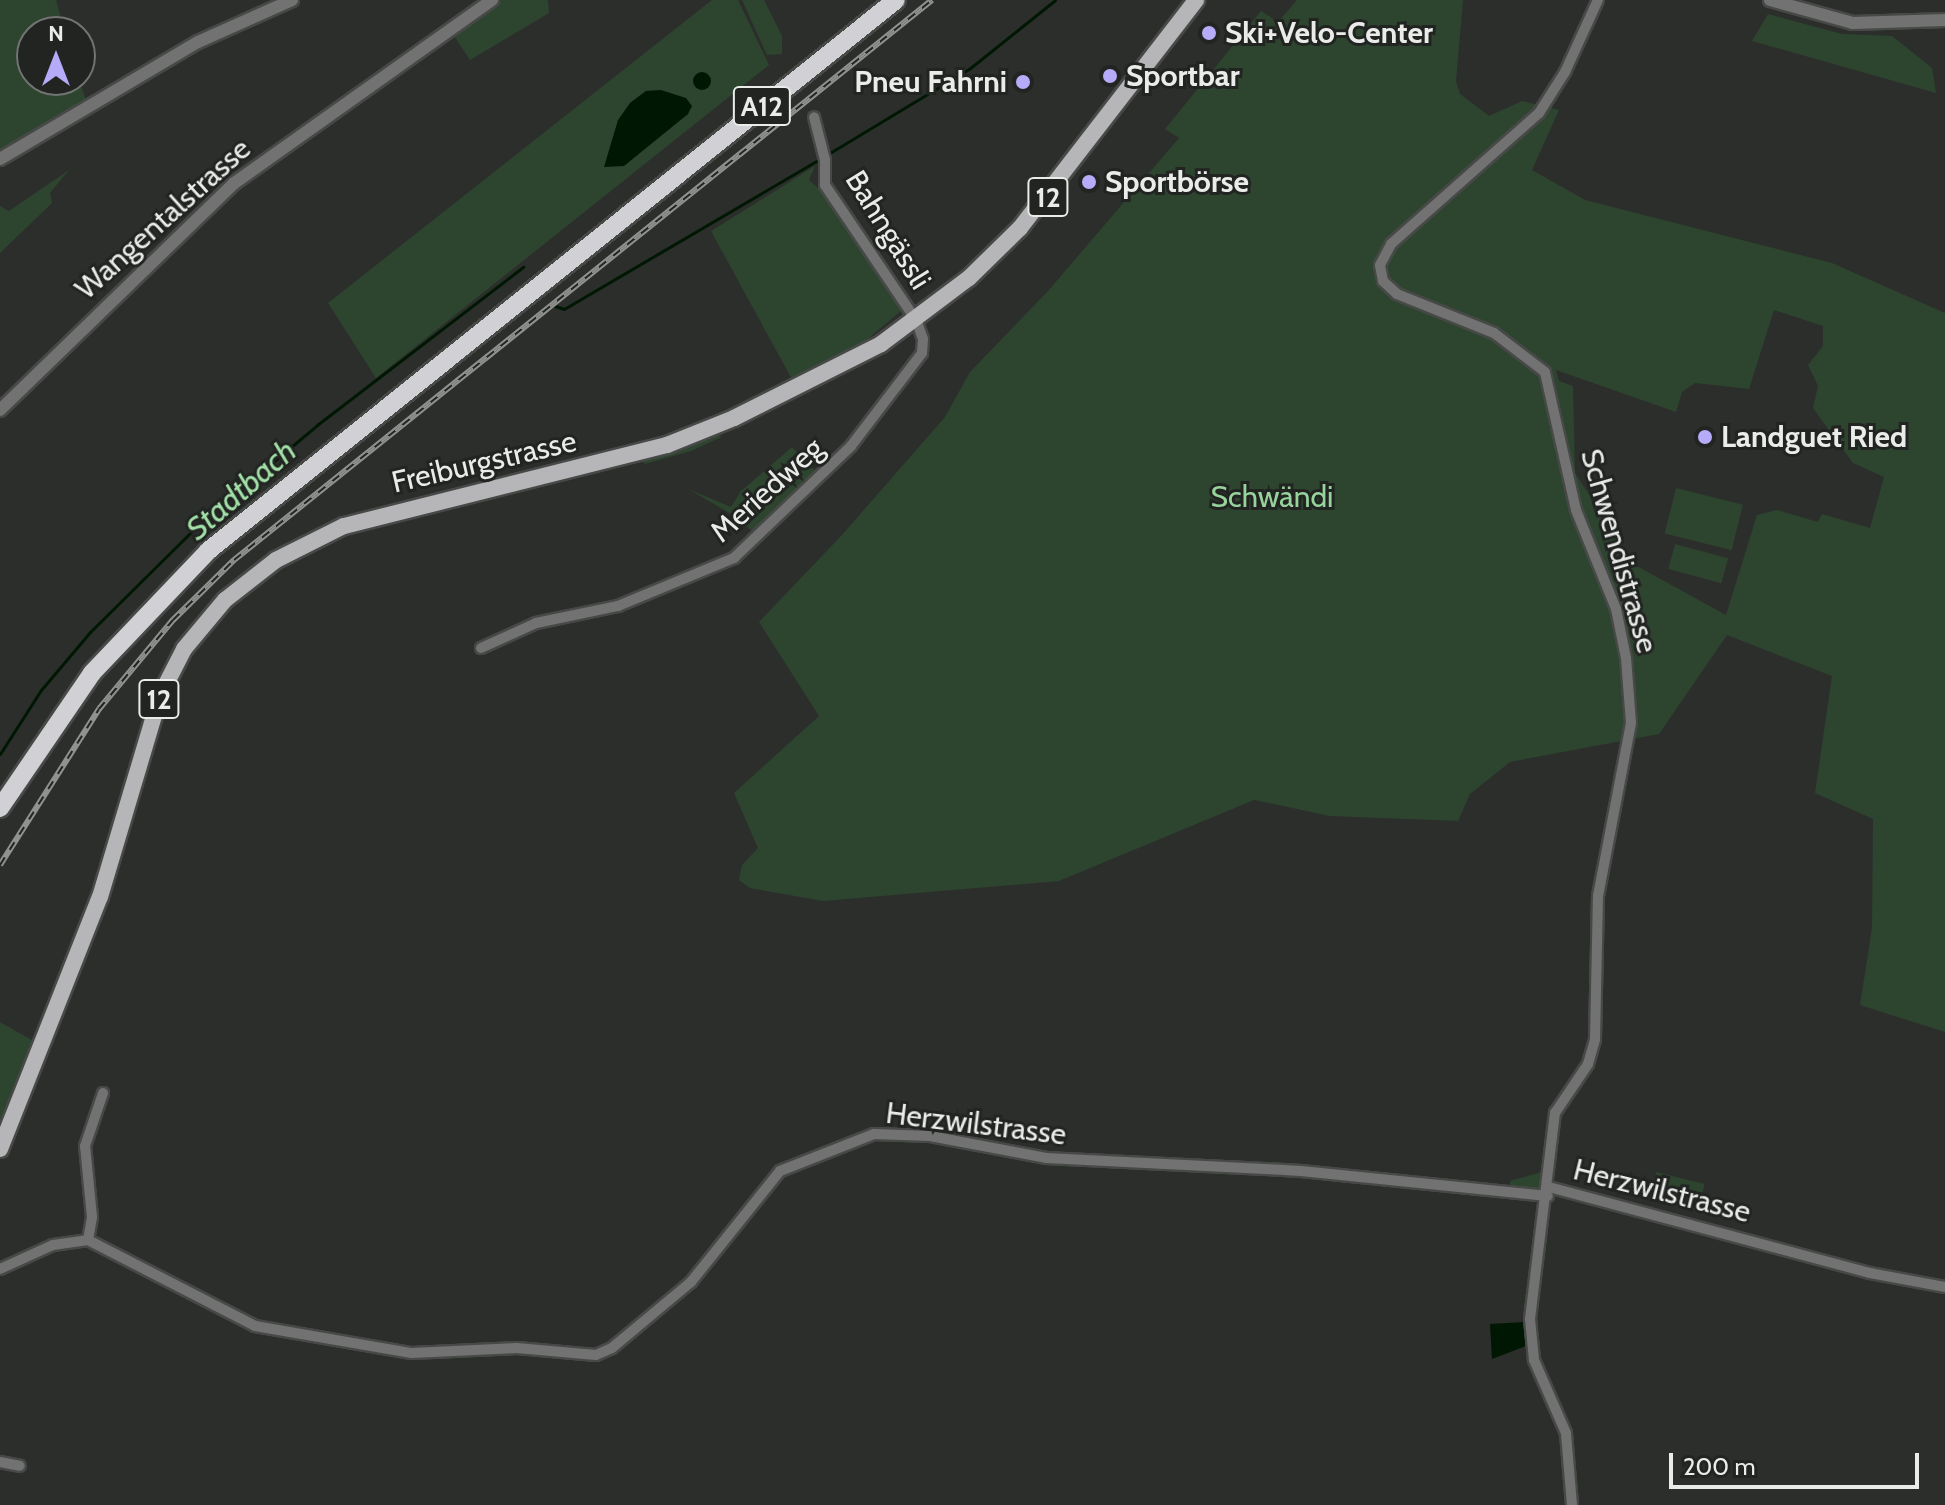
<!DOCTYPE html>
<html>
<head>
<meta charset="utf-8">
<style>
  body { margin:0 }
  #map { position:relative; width:1945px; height:1505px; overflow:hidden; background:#2c2e2c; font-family:Cabin,sans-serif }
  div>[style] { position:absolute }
  .green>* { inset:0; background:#2d442f; transform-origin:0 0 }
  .water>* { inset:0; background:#001803 }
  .round { border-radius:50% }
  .stream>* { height:3px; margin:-1.5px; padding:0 1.5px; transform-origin:1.5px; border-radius:1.5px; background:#001803 }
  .roads { filter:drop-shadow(2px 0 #474947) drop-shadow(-2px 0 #474947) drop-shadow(0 2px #474947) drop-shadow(0 -2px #474947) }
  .minor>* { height:10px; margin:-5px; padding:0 5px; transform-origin:5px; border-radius:5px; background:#727273 }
  .tertiary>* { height:12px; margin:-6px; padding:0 6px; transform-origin:6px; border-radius:6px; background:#727273 }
  .primary>* { height:16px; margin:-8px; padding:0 8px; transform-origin:8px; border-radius:8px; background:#b6b6b9 }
  .motorway>* { height:18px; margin:-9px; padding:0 9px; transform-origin:9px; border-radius:9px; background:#d1d1d5 }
  .rail>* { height:6px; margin-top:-3px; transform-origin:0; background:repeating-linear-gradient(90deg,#222422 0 9px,#909290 0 18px); box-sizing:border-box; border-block:2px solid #909290 }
  .dots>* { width:22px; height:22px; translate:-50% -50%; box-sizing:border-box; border:4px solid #222422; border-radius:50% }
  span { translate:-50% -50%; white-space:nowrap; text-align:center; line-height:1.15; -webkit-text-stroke:6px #222422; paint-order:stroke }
  .shield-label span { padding:2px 6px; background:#222422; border:2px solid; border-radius:6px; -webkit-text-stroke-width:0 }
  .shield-label { font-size:28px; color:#eaecea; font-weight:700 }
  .poi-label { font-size:30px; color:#eaecea; font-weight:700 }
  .left { translate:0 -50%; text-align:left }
  .right { translate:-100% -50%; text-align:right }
  .street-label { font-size:30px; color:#eaecea }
  .park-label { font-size:30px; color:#96d49c }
  .water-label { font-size:32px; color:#a3e1a8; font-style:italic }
  .north { position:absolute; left:16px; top:16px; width:80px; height:80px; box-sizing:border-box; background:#222422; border:2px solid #727472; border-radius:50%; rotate:0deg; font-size:22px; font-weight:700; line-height:32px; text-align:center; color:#eaecea }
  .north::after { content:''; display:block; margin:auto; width:28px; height:36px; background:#b6abf8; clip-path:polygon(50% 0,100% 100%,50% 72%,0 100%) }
  .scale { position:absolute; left:1669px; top:1453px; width:250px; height:36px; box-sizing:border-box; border:4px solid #eaecea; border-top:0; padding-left:10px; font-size:24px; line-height:28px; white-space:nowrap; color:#eaecea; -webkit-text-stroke:6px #222422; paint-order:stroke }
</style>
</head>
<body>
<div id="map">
  <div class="green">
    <i style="clip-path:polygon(0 0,56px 0,65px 32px,32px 32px,32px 80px,79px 80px,87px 103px,0 156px)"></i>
    <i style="clip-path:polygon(499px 0,548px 0,549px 13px,470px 60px,452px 33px)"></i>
    <i style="clip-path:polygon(evenodd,712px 0,738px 0,769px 65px,376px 378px,328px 303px,712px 0,661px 90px,688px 114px,672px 126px,630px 103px,646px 91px,661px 90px)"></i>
    <i style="clip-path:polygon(742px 0,764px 0,782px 36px,782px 54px,767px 55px)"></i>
    <i style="clip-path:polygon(evenodd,1297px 0,1463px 0,1456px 81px,1460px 94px,1489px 116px,1522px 101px,1559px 110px,1532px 170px,1585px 200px,1832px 263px,1945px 313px,1945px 1032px,1860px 1005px,1872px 928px,1873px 819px,1815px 793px,1832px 676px,1727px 635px,1659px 734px,1510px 762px,1470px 794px,1458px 821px,1330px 816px,1254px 800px,1059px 881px,823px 901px,750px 888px,739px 880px,742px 865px,758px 848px,734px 793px,819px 716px,759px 622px,842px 535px,945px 417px,970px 372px,1048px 291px,1179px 138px,1165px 129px,1261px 11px,1278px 22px,1297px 0,1774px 310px,1823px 326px,1823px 346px,1808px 365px,1818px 386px,1813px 408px,1853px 463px,1884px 477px,1870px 528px,1822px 514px,1818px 522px,1777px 510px,1757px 515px,1726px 615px,1635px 565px,1575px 473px,1573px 386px,1559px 381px,1556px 370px,1676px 412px,1682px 392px,1695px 383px,1749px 389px,1774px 310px)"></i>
    <i style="clip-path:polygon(1768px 14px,1842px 34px,1892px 36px,1932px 68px,1936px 93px,1752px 41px)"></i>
    <i style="clip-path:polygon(815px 166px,809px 180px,827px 196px,902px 310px,863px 343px,794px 383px,711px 231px)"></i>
    <i style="clip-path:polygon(69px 170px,50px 193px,52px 203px,0 253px,0 206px,9px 211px)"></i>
    <i style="clip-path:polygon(713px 433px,722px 437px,691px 451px,645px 464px,639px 459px)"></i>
    <i style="clip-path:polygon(792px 447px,818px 474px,757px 536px,738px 518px,688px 489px,731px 507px,741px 491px)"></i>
    <i style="left:1676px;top:488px;width:69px;height:47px;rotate:14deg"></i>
    <i style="left:1675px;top:544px;width:55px;height:26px;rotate:15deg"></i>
    <i style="clip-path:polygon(0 1022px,39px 1044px,0 1131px)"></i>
    <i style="clip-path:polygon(1549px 1170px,1541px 1190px,1510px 1186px,1510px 1181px)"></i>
    <i style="left:1656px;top:1172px;width:50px;height:27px;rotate:14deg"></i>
  </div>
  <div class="water">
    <i class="round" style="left:693px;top:72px;width:18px;height:18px"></i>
    <i style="clip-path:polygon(661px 90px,686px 98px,692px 106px,688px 114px,624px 166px,604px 167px,618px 120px,630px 103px,646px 91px)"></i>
    <i style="clip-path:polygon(1524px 1322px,1526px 1346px,1492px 1359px,1490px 1324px)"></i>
  </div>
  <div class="stream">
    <i style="left:828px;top:154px;width:165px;rotate:-31.1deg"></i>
    <i style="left:969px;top:69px;width:110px;rotate:-38.7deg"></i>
    <i style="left:555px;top:306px;width:9px;rotate:18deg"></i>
    <i style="left:564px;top:309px;width:298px;rotate:-30.4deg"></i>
    <i style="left:0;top:754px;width:76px;rotate:-57.4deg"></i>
    <i style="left:41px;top:690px;width:76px;rotate:-49.8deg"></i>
    <i style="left:90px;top:632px;width:155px;rotate:-44.7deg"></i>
    <i style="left:200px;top:523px;width:153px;rotate:-39.9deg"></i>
    <i style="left:317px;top:425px;width:260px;rotate:-37.5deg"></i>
  </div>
  <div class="roads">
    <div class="minor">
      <i style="left:481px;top:648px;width:60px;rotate:-24.4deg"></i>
      <i style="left:536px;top:623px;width:84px;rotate:-11.7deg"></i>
      <i style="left:618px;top:606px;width:126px;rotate:-22.5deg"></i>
      <i style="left:734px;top:558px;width:162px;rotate:-43.7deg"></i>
      <i style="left:851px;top:446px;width:117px;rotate:-52.6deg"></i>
      <i style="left:922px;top:353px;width:14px;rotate:-86deg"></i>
      <i style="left:923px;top:339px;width:20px;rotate:-110deg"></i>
      <i style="left:916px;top:320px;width:163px;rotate:-124deg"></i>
      <i style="left:825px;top:185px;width:25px;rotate:-90deg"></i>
      <i style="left:825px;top:160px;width:44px;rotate:-104.3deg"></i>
      <i style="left:1549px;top:1187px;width:332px;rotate:15deg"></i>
      <i style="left:1870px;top:1273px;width:76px;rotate:10.6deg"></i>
      <i style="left:88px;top:1240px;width:23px;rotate:-80deg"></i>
      <i style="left:92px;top:1217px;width:71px;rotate:-95.6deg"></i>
      <i style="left:85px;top:1146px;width:56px;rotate:-71.2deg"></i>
      <i style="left:0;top:1269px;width:58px;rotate:-24.4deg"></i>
      <i style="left:53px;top:1245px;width:35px;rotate:-8deg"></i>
      <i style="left:88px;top:1240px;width:188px;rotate:27.2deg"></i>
      <i style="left:255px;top:1326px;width:159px;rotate:9.8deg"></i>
      <i style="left:412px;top:1353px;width:105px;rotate:-2.7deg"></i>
      <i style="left:517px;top:1348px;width:79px;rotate:5.1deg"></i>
      <i style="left:596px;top:1355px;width:17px;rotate:-24deg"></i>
      <i style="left:612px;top:1348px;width:103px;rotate:-39.9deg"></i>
      <i style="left:691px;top:1282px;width:142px;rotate:-51.3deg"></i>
      <i style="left:780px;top:1171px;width:101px;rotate:-21.5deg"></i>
      <i style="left:874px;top:1134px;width:56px;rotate:2deg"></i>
      <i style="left:930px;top:1136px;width:118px;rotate:10.7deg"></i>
      <i style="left:1046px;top:1158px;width:255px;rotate:2.9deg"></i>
      <i style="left:1301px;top:1171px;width:248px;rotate:5.8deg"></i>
      <i style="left:0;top:1462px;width:20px;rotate:11deg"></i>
      <i style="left:1572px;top:1505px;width:72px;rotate:-94.8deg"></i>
      <i style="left:1566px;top:1433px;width:80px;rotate:-113.7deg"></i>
      <i style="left:1534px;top:1360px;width:41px;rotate:-95.6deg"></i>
      <i style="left:1530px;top:1319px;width:208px;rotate:-83.1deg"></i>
      <i style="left:1555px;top:1113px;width:59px;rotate:-56deg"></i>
      <i style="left:1588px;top:1064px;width:26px;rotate:-74deg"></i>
      <i style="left:1595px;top:1039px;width:143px;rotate:-88.8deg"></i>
      <i style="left:1598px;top:896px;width:176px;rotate:-79.2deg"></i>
      <i style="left:1631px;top:723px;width:65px;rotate:-94.4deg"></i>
      <i style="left:1626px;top:658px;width:50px;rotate:-101.5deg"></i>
      <i style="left:1616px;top:609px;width:107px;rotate:-112deg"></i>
      <i style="left:1576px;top:510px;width:141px;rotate:-102.7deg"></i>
      <i style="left:1545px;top:372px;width:64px;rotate:-142.6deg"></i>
      <i style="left:1494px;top:333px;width:105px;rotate:-158.1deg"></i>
      <i style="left:1397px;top:294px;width:19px;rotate:-137deg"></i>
      <i style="left:1383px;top:281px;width:16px;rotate:-101deg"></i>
      <i style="left:1380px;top:265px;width:24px;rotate:-62deg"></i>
      <i style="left:1391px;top:244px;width:198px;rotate:-41.5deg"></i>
      <i style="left:1539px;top:113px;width:49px;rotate:-57.6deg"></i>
      <i style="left:1565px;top:72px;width:79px;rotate:-65.4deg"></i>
    </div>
    <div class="tertiary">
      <i style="left:1770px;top:0;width:86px;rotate:15.5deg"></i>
      <i style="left:1853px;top:23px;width:92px;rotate:-1.9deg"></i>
      <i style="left:0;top:159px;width:230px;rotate:-30.6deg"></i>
      <i style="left:198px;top:42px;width:103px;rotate:-24.1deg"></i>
      <i style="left:0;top:410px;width:325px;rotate:-44.1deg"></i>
      <i style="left:233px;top:184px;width:318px;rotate:-35.4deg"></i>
    </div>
    <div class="primary">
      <i style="left:0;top:1149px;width:271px;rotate:-68.4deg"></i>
      <i style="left:100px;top:897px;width:210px;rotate:-73.4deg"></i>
      <i style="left:160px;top:696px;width:53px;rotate:-62.9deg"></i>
      <i style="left:184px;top:649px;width:64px;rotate:-50.1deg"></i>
      <i style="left:225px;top:600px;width:65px;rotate:-38.1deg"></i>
      <i style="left:276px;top:560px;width:76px;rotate:-26.6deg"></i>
      <i style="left:344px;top:526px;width:333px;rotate:-14.1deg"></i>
      <i style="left:667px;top:445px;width:72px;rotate:-21.9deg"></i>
      <i style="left:734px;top:418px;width:165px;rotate:-26.7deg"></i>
      <i style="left:881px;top:344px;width:110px;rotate:-36.9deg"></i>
      <i style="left:969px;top:278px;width:71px;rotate:-44.4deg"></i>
      <i style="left:1020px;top:228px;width:288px;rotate:-52.3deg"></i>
    </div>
    <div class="motorway">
      <i style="left:0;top:808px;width:163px;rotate:-55.7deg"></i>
      <i style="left:92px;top:673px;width:168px;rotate:-46.4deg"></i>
      <i style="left:208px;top:551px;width:881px;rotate:-38.69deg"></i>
    </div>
  </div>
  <div class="rail">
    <i style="left:0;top:865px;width:185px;rotate:-57.6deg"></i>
    <i style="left:99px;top:709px;width:116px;rotate:-50.3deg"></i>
    <i style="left:173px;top:620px;width:86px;rotate:-44.5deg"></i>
    <i style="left:234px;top:560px;width:895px;rotate:-38.74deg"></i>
  </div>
  <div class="dots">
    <i style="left:1209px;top:33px;background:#b6abf8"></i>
    <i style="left:1110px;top:76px;background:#b6abf8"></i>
    <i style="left:1023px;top:82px;background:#b6abf8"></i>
    <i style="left:1089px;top:182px;background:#b6abf8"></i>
    <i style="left:1705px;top:437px;background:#b6abf8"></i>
  </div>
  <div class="shield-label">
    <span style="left:762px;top:106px">A12</span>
    <span style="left:1048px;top:197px">12</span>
    <span style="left:159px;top:699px">12</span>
  </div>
  <div class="poi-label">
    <span class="left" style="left:1225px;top:33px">Ski+Velo-Center</span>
    <span class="left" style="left:1126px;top:76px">Sportbar</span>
    <span class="right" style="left:1007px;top:82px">Pneu Fahrni</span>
    <span class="left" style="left:1105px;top:182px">Sportbörse</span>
    <span class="left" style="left:1721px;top:437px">Landguet Ried</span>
  </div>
  <div class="street-label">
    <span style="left:163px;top:219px;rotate:-42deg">Wangentalstrasse</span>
    <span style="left:888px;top:230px;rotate:58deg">Bahngässli</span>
    <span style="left:484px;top:462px;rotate:-13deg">Freiburgstrasse</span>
    <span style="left:767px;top:490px;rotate:-42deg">Meriedweg</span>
    <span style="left:1619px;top:551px;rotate:74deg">Schwendistrasse</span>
    <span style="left:976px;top:1124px;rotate:7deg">Herzwilstrasse</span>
    <span style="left:1662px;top:1191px;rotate:14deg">Herzwilstrasse</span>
  </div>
  <div class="park-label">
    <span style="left:1272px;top:497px">Schwändi</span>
  </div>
  <div class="water-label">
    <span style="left:241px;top:490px;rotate:-41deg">Stadtbach</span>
  </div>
  <div class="north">N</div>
  <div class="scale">200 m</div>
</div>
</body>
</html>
